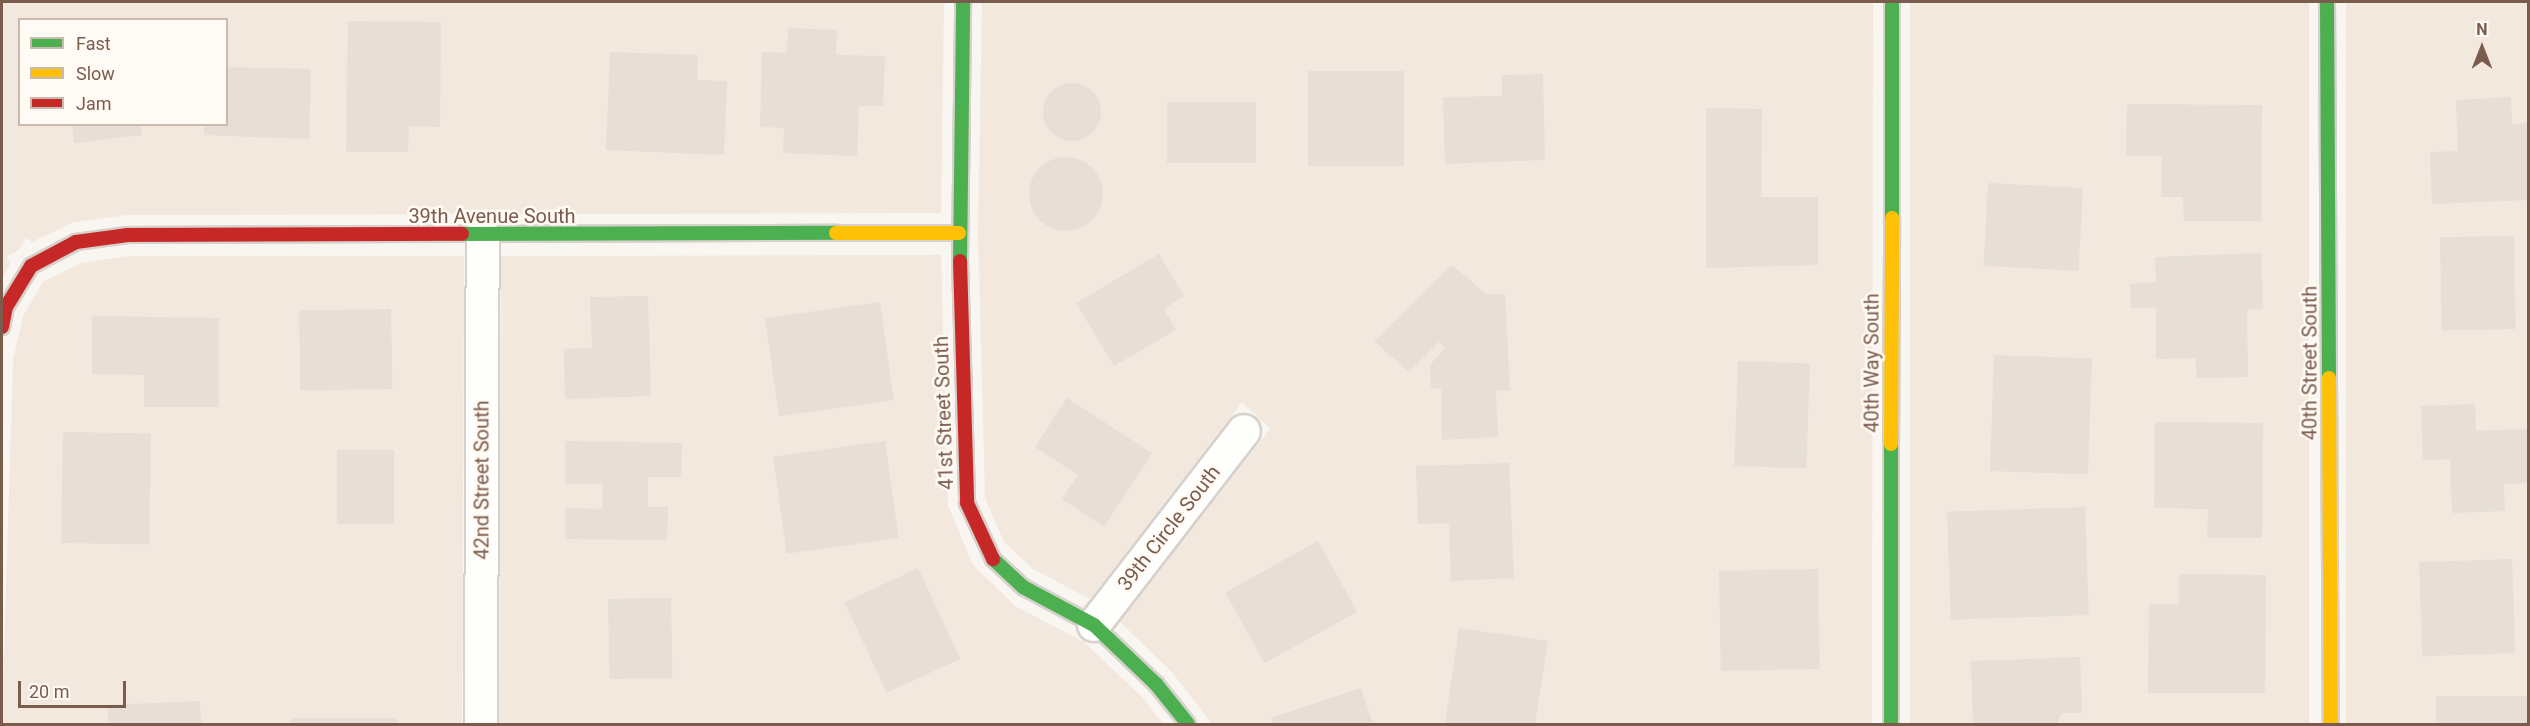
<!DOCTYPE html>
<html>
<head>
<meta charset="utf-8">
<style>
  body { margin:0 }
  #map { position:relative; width:2530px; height:726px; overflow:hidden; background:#f9f5f0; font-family:Roboto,sans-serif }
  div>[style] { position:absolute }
  .residential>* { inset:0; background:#f2e8de; transform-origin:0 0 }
  .building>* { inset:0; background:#e6ded7; transform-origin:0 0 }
  .round { border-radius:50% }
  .roads { filter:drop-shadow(2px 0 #d7d1cb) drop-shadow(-2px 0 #d7d1cb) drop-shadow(0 2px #d7d1cb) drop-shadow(0 -2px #d7d1cb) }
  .street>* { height:32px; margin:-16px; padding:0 16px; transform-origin:16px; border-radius:16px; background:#fefefd }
  .fast>* { height:14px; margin:-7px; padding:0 7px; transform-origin:7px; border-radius:7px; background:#4caf50 }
  .slow>* { height:14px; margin:-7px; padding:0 7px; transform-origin:7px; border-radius:7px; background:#ffc107 }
  .jam>* { height:14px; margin:-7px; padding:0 7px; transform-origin:7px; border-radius:7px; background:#c62828 }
  span { translate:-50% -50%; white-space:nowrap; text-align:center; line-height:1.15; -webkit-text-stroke:5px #fffaf3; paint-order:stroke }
  .street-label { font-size:20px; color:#7a5c4d }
  .frame { position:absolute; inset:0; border:3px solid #7a5c4d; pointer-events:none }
  .legend { position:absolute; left:18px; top:18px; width:210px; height:108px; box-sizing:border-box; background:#fffaf3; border:2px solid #cabbb1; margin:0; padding:8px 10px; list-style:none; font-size:18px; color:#7a5c4d }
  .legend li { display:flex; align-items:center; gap:12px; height:30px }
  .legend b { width:30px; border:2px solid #cabbb1 }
  .north { position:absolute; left:2452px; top:18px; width:60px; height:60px; -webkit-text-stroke:4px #fffaf3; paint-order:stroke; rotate:0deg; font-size:16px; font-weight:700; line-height:24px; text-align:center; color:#7a5c4d }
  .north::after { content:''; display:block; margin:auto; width:21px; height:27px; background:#7a5c4d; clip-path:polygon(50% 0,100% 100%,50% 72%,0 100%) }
  .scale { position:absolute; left:18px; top:681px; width:108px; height:27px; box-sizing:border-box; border:3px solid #7a5c4d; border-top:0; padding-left:8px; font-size:18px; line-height:21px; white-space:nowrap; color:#7a5c4d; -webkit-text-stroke:4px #fffaf3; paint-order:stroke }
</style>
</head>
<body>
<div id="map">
  <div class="residential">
    <i style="clip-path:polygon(evenodd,2px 2px,944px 2px,941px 213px,128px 215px,74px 222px,32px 242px,26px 238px,19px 250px,7px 256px,10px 264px,2px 279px,2px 2px,20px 20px,226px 20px,226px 124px,20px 124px,20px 20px)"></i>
    <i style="clip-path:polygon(982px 2px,1873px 2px,1872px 724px,1212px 724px,1171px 671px,1120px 622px,1270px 429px,1242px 402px,1090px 599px,1033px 569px,1004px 542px,985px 498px,978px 233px)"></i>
    <i style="left:1910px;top:2px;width:399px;height:722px"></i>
    <i style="left:2346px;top:2px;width:182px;height:722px"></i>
    <i style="clip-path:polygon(941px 255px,948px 505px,973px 565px,1015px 606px,1084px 642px,1144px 699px,1163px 724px,499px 724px,501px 256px)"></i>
    <i style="clip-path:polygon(129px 256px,464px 256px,462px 724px,2px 724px,13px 360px,23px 316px,43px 282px,81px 263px)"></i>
  </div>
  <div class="building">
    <i style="clip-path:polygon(348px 21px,441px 22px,440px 127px,409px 126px,408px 152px,346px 152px)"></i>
    <i style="clip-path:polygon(788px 28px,837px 30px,836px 55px,885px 56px,883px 106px,859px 106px,857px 156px,783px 153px,784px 128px,760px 127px,762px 52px,787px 53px)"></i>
    <i style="clip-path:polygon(610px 52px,698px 55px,697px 80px,727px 81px,724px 155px,606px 150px)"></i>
    <i style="clip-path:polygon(226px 67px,311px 69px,309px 139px,204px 135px,204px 124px,226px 124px)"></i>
    <i style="left:1308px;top:71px;width:96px;height:95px"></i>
    <i style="clip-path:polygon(1543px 74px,1545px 160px,1445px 164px,1443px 97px,1502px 96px,1502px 75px)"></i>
    <i class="round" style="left:1043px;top:83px;width:58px;height:58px"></i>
    <i style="clip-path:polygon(2511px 97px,2512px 124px,2528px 123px,2528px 200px,2432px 204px,2430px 152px,2458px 151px,2456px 100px)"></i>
    <i style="left:1256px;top:102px;width:61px;height:89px;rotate:90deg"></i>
    <i style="clip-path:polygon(2127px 104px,2262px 105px,2261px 221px,2184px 221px,2183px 197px,2161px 197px,2162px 156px,2126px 156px)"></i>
    <i style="clip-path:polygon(1706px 108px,1762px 109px,1761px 197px,1818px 197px,1818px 265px,1706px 268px)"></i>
    <i style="clip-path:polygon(72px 124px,141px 124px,142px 135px,74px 143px)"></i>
    <i class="round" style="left:1029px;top:157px;width:74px;height:74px"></i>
    <i style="left:1988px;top:183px;width:95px;height:83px;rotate:3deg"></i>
    <i style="left:2514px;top:236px;width:93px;height:74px;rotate:89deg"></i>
    <i style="clip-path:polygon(2261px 253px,2263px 309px,2247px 310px,2248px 377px,2197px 378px,2195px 358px,2156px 359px,2156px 308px,2131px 308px,2130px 284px,2156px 282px,2155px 257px)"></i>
    <i style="clip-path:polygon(1159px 254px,1184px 296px,1164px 309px,1176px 330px,1114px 366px,1076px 303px)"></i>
    <i style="clip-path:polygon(1452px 265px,1486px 294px,1505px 294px,1510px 390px,1496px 391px,1498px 437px,1442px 440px,1441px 388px,1431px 389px,1430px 365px,1445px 348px,1439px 342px,1409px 372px,1374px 341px)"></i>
    <i style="clip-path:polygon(648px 296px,651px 396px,565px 399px,564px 349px,592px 348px,590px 297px)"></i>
    <i style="left:880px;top:302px;width:99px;height:116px;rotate:82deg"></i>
    <i style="left:391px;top:309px;width:80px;height:92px;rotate:89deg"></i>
    <i style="clip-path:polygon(92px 316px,219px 318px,219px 407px,144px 407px,144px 375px,92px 374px)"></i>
    <i style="left:1994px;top:355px;width:98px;height:116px;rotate:2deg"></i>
    <i style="left:1738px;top:361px;width:72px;height:105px;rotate:2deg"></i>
    <i style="clip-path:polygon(1067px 398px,1152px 453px,1104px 527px,1062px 499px,1078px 475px,1035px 447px)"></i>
    <i style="clip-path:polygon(2475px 404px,2476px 431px,2528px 429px,2528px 483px,2504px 484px,2505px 511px,2452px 513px,2450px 459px,2423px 460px,2421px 406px)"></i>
    <i style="clip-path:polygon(2155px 422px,2263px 423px,2262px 538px,2207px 538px,2208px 509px,2154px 508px)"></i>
    <i style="left:63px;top:432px;width:88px;height:111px;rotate:1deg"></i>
    <i style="clip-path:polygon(565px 441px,682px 443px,681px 477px,648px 477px,648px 507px,668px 507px,667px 540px,565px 539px,565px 508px,602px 509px,603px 484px,565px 484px)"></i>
    <i style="left:885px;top:441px;width:98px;height:113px;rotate:82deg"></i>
    <i style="left:337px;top:450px;width:57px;height:74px"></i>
    <i style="clip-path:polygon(1509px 463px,1514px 578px,1451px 581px,1449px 523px,1418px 524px,1416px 466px)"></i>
    <i style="left:2085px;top:507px;width:108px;height:138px;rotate:88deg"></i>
    <i style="left:1318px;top:541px;width:81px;height:106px;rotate:61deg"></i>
    <i style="left:2512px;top:559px;width:94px;height:93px;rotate:88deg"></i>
    <i style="left:918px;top:568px;width:100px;height:81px;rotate:65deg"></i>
    <i style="left:1818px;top:569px;width:100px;height:99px;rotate:89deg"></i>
    <i style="clip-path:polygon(2179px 574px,2266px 575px,2265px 693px,2148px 693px,2149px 604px,2179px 604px)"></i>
    <i style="left:671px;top:598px;width:80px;height:63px;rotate:89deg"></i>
    <i style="clip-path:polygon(1459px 628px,1548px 641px,1535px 724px,1445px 724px)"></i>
    <i style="clip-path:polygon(2080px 657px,2082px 713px,2062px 713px,2057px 724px,1973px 724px,1971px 661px)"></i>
    <i style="clip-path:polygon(1361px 688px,1373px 724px,1273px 724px,1271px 718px)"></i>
    <i style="left:2436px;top:696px;width:92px;height:28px"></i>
    <i style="clip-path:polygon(200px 701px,201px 724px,108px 724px,108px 705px)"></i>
    <i style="left:291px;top:718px;width:106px;height:6px"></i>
  </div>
  <div class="roads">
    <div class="street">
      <i style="left:1094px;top:625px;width:245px;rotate:-52.3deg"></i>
      <i style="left:481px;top:724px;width:489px;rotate:-89.8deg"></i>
    </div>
    <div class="fast">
      <i style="left:2327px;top:2px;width:376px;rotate:89.7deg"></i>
      <i style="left:1892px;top:218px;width:216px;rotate:-90deg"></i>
      <i style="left:462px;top:234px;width:374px;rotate:-0.2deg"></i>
      <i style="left:960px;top:261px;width:259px;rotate:-89.3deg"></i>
      <i style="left:993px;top:559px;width:41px;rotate:43deg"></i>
      <i style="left:1023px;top:587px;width:81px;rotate:28.2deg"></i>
      <i style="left:1094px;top:625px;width:86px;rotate:43.6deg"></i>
      <i style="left:1156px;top:684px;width:51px;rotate:51.3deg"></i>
      <i style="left:1891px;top:724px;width:280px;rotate:-90deg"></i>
    </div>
    <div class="slow">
      <i style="left:836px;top:233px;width:123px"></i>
      <i style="left:2329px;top:378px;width:346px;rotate:89.7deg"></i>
      <i style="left:1891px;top:444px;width:226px;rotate:-89.7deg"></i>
    </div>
    <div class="jam">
      <i style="left:960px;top:261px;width:242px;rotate:88.3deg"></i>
      <i style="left:967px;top:503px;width:62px;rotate:65.1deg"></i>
      <i style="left:2px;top:327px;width:20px;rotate:-79deg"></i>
      <i style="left:6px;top:307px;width:48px;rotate:-58.6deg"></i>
      <i style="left:31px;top:266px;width:51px;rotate:-28.1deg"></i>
      <i style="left:76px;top:242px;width:52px;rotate:-7.7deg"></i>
      <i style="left:128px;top:235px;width:334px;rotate:-0.2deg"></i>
    </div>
  </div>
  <div class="street-label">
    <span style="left:492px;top:216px">39th Avenue South</span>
    <span style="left:1872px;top:363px;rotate:-90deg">40th Way South</span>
    <span style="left:2310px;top:363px;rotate:-90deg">40th Street South</span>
    <span style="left:944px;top:413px;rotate:-92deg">41st Street South</span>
    <span style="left:482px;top:480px;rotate:-90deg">42nd Street South</span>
    <span style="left:1169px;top:528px;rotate:-52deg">39th Circle South</span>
  </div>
  <div class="frame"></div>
  <ul class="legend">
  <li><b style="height:8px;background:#4caf50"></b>Fast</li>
  <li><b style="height:8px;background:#ffc107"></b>Slow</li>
  <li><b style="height:8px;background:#c62828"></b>Jam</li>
  </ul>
  <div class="north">N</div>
  <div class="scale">20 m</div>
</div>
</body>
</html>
